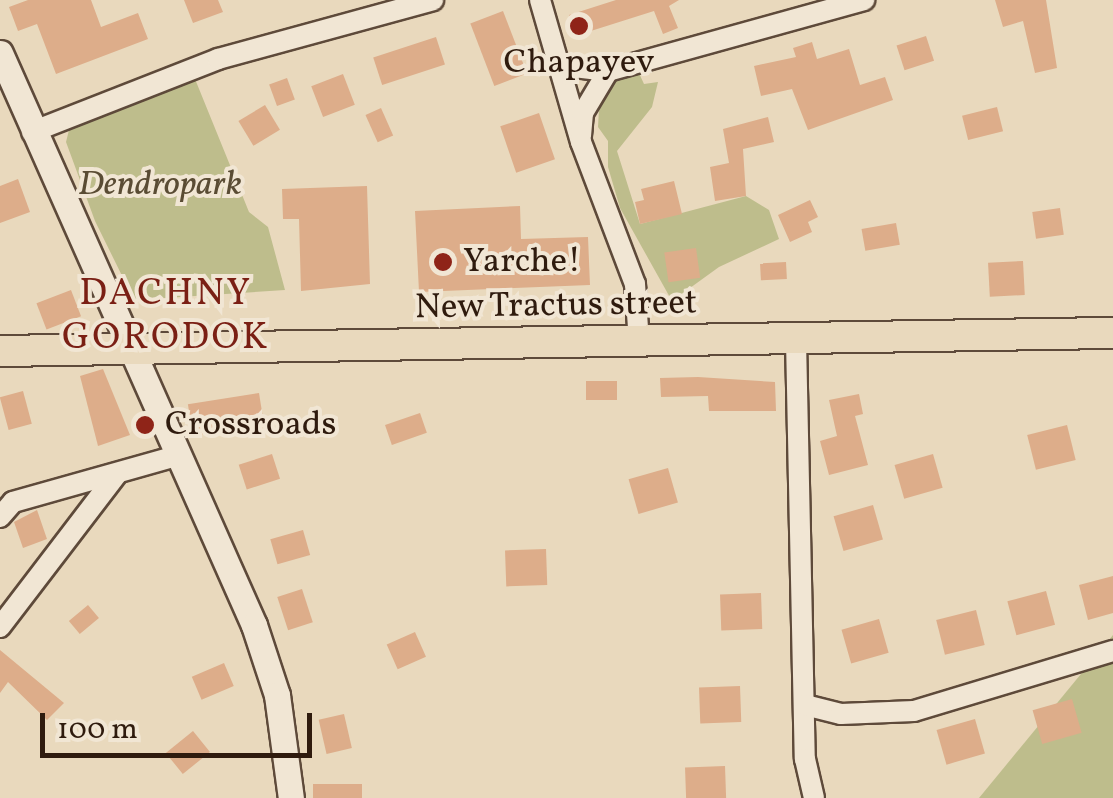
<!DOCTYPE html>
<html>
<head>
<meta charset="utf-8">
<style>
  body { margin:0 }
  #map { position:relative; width:1113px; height:798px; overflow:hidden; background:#e9d9bd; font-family:Vollkorn,serif }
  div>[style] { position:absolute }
  .green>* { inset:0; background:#bebd8c }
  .building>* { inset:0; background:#ddad8a; transform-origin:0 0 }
  .roads { filter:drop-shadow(2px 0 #5e4a3a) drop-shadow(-2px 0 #5e4a3a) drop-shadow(0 2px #5e4a3a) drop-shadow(0 -2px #5e4a3a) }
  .minor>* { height:20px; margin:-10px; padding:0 10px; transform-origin:10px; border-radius:10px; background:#f1e6d4 }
  .tertiary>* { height:25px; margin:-12.5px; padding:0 12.5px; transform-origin:12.5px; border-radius:12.5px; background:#f1e6d4 }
  .primary>* { height:30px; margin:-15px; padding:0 15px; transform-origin:15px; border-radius:15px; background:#e9d9bd }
  .dots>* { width:28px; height:28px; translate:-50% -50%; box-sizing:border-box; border:5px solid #f1e6d4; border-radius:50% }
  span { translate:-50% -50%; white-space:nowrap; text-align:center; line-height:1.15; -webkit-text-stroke:8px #f1e6d4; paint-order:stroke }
  .poi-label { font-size:35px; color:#2f1b0e }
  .left { translate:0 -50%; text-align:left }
  .park-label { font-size:35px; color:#5a4c34; font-style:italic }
  .street-label { font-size:35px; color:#2f1b0e }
  .neighbourhood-label { font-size:38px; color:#7a1f14; letter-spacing:2.5px }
  .scale { position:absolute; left:40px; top:713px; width:272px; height:45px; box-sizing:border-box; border:5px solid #2f1b0e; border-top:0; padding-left:12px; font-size:30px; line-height:35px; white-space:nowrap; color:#2f1b0e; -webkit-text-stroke:8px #f1e6d4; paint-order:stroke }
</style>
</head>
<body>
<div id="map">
  <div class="green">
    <i style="clip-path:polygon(638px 71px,644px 84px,658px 82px,652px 107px,617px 151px,640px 224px,746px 196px,769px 210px,779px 239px,719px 267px,672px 301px,620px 208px,608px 167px,608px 141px,598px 127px,600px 91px,612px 77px)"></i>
    <i style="clip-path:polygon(195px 79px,249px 212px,268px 227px,285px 290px,134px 300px,95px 221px,66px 142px,70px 126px)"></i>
    <i style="clip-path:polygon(1113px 635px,1113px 798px,979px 798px)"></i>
  </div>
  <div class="building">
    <i style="clip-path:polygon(28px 0,91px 0,101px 27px,138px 13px,148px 39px,56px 74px,37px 24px,18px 31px,9px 7px)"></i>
    <i style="clip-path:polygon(184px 0,218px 0,223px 12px,193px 23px)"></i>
    <i style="clip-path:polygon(616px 0,679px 0,669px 6px,678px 28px,663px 34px,654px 11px,575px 36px,569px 15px)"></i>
    <i style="clip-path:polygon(995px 0,1046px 0,1057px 68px,1035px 73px,1023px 21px,1003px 27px)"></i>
    <i style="left:503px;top:11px;width:67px;height:35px;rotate:69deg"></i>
    <i style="left:926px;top:36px;width:26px;height:31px;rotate:72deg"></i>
    <i style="left:436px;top:37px;width:29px;height:66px;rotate:72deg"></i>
    <i style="clip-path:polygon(812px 42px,817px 59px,849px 49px,860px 85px,885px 77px,893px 100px,808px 130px,792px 89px,761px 96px,754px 66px,796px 57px,793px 48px)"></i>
    <i style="left:343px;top:74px;width:33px;height:34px;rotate:69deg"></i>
    <i style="left:287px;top:78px;width:23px;height:19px;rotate:70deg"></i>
    <i style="left:265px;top:105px;width:29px;height:31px;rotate:59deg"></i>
    <i style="left:997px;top:107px;width:25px;height:36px;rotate:76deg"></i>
    <i style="left:381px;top:108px;width:30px;height:17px;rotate:66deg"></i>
    <i style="left:539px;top:113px;width:49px;height:41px;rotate:71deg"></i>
    <i style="clip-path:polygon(768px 117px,774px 142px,743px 149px,746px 196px,715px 201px,710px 167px,729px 163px,723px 129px)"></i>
    <i style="clip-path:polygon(18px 179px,30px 212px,0 223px,0 186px)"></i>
    <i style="clip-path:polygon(674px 181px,682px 214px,640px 224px,635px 202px,644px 200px,641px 189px)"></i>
    <i style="clip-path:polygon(367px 186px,370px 284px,301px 291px,299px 219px,283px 219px,282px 189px)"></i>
    <i style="clip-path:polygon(810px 200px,818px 217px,808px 222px,812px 232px,790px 242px,778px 215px)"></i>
    <i style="clip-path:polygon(520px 206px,521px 239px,588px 237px,590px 285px,419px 292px,415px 211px)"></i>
    <i style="left:1060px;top:208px;width:27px;height:28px;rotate:82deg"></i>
    <i style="left:896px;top:223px;width:22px;height:35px;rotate:80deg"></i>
    <i style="left:696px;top:248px;width:30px;height:32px;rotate:82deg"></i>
    <i style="left:1023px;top:261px;width:34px;height:35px;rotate:87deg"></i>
    <i style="left:786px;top:262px;width:17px;height:26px;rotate:87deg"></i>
    <i style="left:71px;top:290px;width:28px;height:37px;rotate:69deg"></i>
    <i style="clip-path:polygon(103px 369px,130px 435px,98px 446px,80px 376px)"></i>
    <i style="clip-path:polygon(698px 377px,775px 382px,776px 411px,709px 411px,708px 396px,661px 397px,660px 378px)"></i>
    <i style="left:586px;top:381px;width:31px;height:19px"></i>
    <i style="left:23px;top:391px;width:34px;height:24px;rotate:75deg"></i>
    <i style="left:259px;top:393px;width:32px;height:72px;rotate:81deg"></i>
    <i style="clip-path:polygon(859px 394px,863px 414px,855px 416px,868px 465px,829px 475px,820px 441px,837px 436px,829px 400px)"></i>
    <i style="left:420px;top:413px;width:21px;height:37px;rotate:71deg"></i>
    <i style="left:1067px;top:425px;width:36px;height:41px;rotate:76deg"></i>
    <i style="left:272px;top:454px;width:26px;height:35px;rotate:72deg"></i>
    <i style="left:933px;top:454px;width:35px;height:40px;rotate:74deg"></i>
    <i style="left:668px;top:468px;width:36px;height:41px;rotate:74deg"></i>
    <i style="left:873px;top:505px;width:36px;height:41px;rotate:74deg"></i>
    <i style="clip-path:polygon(37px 510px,47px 539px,23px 548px,14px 522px)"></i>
    <i style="left:303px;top:530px;width:26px;height:34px;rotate:74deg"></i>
    <i style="left:546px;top:549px;width:36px;height:41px;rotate:88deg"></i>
    <i style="clip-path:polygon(1113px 576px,1113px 613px,1088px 620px,1079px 585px)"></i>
    <i style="left:302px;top:589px;width:35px;height:26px;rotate:72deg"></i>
    <i style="left:1046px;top:591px;width:35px;height:40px;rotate:75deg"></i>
    <i style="left:761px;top:593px;width:36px;height:41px;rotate:88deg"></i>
    <i style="left:88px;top:605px;width:17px;height:25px;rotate:50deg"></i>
    <i style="left:976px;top:610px;width:36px;height:41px;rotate:76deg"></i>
    <i style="left:879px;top:619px;width:35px;height:39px;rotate:74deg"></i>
    <i style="left:415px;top:632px;width:27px;height:31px;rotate:66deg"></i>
    <i style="clip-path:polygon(0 650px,64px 703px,47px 720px,8px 682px,0 693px)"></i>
    <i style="left:224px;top:663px;width:25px;height:35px;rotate:67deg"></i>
    <i style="left:740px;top:686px;width:36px;height:41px;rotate:88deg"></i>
    <i style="left:1072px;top:699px;width:35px;height:41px;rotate:74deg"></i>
    <i style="left:344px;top:714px;width:35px;height:26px;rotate:77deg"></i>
    <i style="left:975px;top:719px;width:36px;height:40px;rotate:74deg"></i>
    <i style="left:193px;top:731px;width:27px;height:35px;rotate:51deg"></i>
    <i style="left:725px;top:766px;width:32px;height:40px;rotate:88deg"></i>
    <i style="left:313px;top:784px;width:49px;height:14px"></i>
  </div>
  <div class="roads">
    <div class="minor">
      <i style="left:540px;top:0;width:148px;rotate:73.9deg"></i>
      <i style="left:581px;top:142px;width:152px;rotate:69.2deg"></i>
      <i style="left:635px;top:284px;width:59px;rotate:86.1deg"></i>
      <i style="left:557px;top:65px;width:51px;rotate:6.7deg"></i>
      <i style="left:32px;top:132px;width:200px;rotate:-21.4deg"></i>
      <i style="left:218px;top:59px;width:223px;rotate:-15.3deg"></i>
      <i style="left:581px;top:136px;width:23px;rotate:-85deg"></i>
      <i style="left:583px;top:113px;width:49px;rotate:-59.2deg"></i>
      <i style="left:608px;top:71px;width:266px;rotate:-15.5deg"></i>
      <i style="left:796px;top:340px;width:419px;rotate:88.8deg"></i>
      <i style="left:805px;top:759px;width:40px;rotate:77deg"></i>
      <i style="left:0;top:517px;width:20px;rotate:-49deg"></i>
      <i style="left:13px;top:502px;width:170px;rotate:-15.7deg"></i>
      <i style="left:0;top:627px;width:193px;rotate:-52.6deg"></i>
      <i style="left:805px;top:705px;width:37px;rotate:14deg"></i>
      <i style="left:841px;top:714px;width:73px;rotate:-2.4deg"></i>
      <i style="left:914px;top:711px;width:208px;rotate:-16.8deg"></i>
    </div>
    <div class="tertiary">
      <i style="left:0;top:53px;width:626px;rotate:66.06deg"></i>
      <i style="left:254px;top:625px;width:74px;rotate:71.8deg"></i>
      <i style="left:277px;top:695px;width:104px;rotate:82.3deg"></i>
    </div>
    <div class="primary">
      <i style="left:0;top:351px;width:1113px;rotate:-0.93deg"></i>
    </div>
  </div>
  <div class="dots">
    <i style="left:579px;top:26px;background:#8f2418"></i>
    <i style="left:443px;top:262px;background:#8f2418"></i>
    <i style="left:145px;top:425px;background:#8f2418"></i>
  </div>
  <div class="poi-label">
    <span style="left:579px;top:63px">Chapayev</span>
    <span class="left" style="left:463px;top:262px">Yarche!</span>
    <span class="left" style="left:165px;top:425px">Crossroads</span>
  </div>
  <div class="park-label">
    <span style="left:160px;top:185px">Dendropark</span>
  </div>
  <div class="street-label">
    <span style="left:556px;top:306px;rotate:-1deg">New Tractus street</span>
  </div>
  <div class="neighbourhood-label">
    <span style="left:166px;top:317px">DACHNY<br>GORODOK</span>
  </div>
  <div class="scale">100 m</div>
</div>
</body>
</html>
